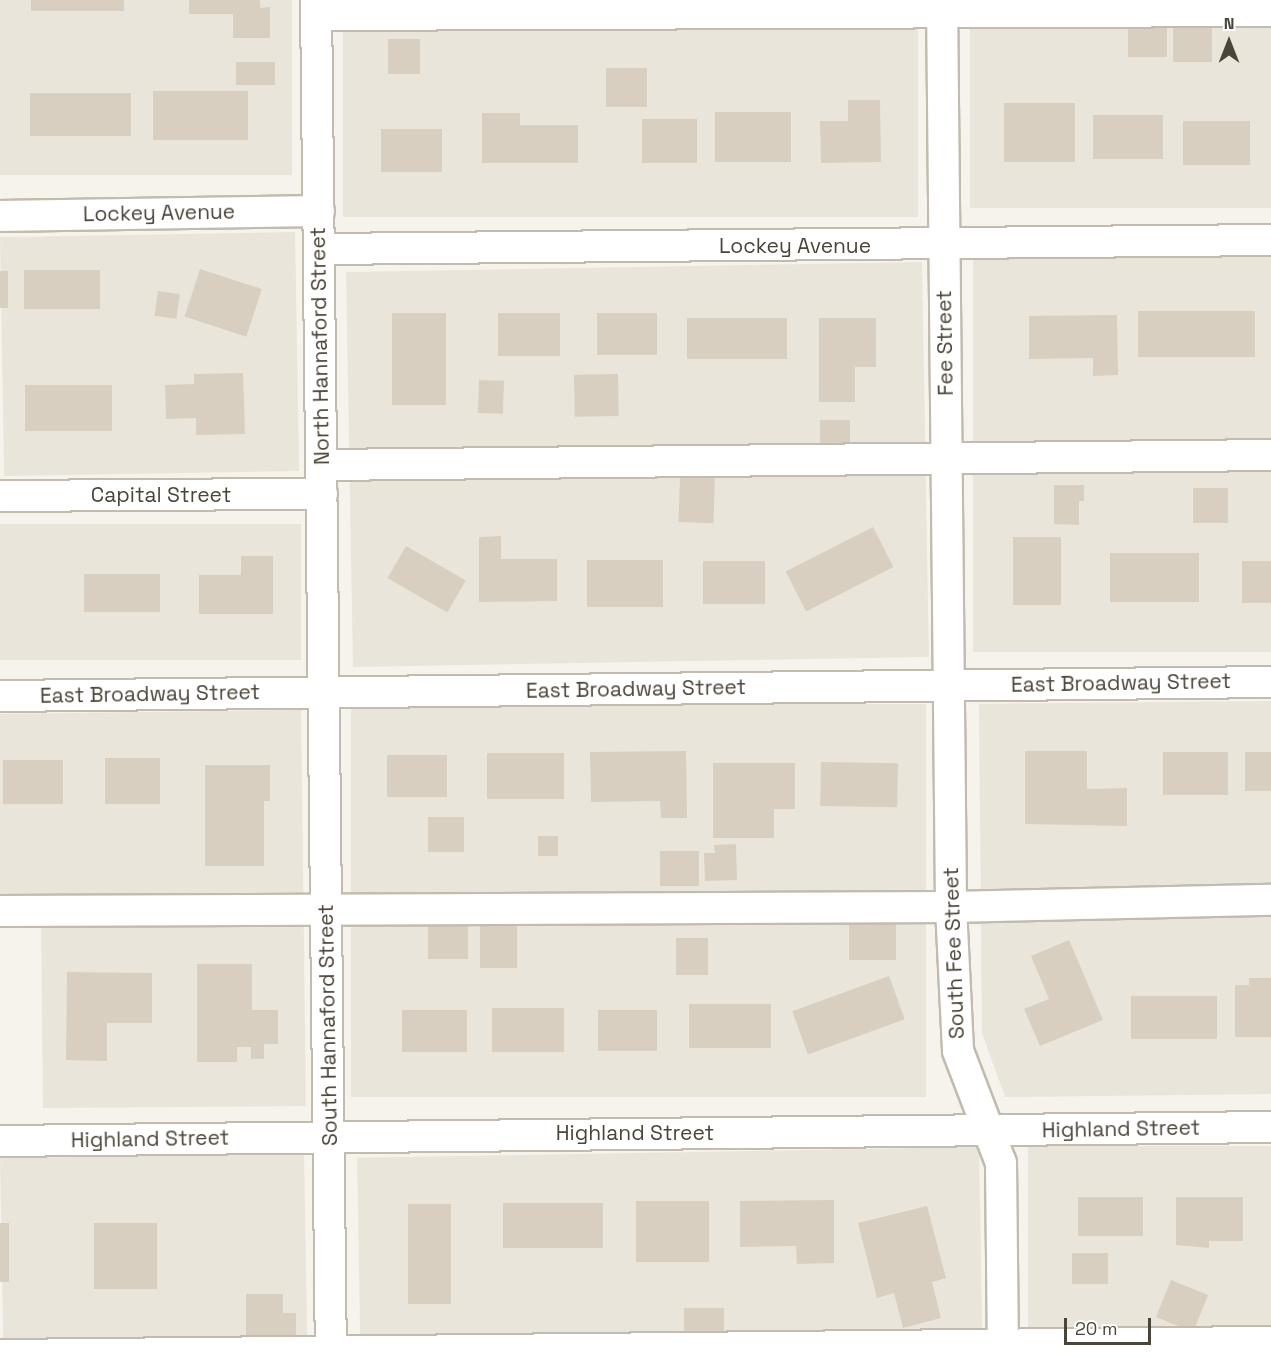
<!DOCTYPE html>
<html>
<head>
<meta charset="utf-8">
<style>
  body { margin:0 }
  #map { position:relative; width:1271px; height:1357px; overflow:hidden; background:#f6f3ec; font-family:"Space Grotesk",sans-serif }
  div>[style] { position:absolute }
  .residential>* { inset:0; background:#eae5da; transform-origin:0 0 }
  .building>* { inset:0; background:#d8cfc1; transform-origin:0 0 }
  .roads { filter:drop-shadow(2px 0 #c2bbae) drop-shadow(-2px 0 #c2bbae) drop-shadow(0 2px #c2bbae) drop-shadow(0 -2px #c2bbae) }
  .minor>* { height:30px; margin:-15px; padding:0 15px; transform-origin:15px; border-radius:15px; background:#fff }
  span { translate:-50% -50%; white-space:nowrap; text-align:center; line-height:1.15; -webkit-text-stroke:4.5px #fff; paint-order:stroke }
  .street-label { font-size:21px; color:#4b4439 }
  .north { position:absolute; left:1199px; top:12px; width:60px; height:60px; -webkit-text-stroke:4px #fff; paint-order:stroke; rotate:0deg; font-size:16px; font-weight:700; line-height:24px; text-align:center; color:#4b4439 }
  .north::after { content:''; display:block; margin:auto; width:21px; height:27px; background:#4b4439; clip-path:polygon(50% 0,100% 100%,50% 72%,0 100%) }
  .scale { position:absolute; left:1064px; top:1318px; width:87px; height:27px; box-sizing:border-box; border:3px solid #4b4439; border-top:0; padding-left:8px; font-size:18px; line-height:21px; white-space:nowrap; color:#4b4439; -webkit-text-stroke:4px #fff; paint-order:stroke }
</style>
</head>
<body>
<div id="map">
  <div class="residential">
    <i style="left:0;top:0;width:292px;height:175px"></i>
    <i style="left:343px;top:0;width:575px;height:217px"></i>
    <i style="left:970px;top:0;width:301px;height:208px"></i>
    <i style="left:295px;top:232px;width:239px;height:295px;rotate:89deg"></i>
    <i style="left:1271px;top:256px;width:396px;height:298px;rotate:90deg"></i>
    <i style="left:922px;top:262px;width:395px;height:576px;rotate:89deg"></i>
    <i style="left:301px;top:524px;width:136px;height:301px;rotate:90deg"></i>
    <i style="clip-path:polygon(1271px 701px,1271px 1094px,1005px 1097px,982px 1033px,979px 704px)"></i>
    <i style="left:926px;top:704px;width:393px;height:575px;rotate:90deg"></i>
    <i style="clip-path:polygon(301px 710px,306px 1106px,43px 1108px,41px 912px,0 911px,0 714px)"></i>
    <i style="left:1271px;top:1146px;width:211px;height:243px;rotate:90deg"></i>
    <i style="left:979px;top:1147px;width:210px;height:622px;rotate:89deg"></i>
    <i style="left:304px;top:1153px;width:204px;height:304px;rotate:89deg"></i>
  </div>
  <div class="building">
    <i style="left:31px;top:0;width:93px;height:11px"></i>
    <i style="clip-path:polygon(189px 0,260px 0,260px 8px,270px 7px,270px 38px,233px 38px,233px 14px,189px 14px)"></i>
    <i style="left:1128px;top:22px;width:39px;height:35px"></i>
    <i style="left:1173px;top:25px;width:39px;height:37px"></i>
    <i style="left:388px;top:39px;width:32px;height:35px"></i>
    <i style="left:236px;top:62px;width:39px;height:23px"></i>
    <i style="left:606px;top:68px;width:41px;height:39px"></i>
    <i style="left:153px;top:91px;width:95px;height:49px"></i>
    <i style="left:30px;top:93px;width:101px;height:43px"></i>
    <i style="clip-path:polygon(848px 100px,880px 100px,881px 162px,821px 163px,820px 121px,848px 121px)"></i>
    <i style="left:1004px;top:103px;width:71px;height:59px"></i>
    <i style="left:715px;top:112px;width:76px;height:50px"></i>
    <i style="clip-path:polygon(482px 113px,520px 113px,520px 125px,578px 125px,578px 163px,482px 163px)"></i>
    <i style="left:1093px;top:115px;width:70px;height:44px"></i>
    <i style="left:642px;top:119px;width:55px;height:44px"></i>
    <i style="left:1183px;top:121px;width:67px;height:44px"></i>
    <i style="left:381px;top:129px;width:61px;height:43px"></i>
    <i style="left:200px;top:269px;width:65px;height:50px;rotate:18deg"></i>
    <i style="left:24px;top:270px;width:76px;height:39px"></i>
    <i style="left:0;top:271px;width:8px;height:37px"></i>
    <i style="left:158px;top:291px;width:22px;height:25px;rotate:8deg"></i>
    <i style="left:1138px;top:311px;width:117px;height:46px"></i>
    <i style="left:392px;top:313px;width:54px;height:92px"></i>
    <i style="left:498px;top:313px;width:62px;height:43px"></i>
    <i style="left:597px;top:313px;width:60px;height:42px"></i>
    <i style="clip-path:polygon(1117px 315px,1118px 375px,1093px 376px,1093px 358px,1029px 359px,1029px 316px)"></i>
    <i style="left:687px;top:318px;width:100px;height:41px"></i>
    <i style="clip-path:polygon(819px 318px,876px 318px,876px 367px,855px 367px,855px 402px,819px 402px)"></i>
    <i style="clip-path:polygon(243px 373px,245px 434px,196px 435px,196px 418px,166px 419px,165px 385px,194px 384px,194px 374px)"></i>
    <i style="left:618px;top:374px;width:42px;height:44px;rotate:89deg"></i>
    <i style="left:479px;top:380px;width:25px;height:33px;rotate:2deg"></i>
    <i style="left:25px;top:385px;width:87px;height:46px"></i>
    <i style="left:820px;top:420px;width:30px;height:23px"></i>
    <i style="left:680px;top:477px;width:35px;height:45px;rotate:2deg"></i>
    <i style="clip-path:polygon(1054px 485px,1084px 485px,1084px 501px,1079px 501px,1079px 525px,1054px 524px)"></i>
    <i style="left:1193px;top:488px;width:35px;height:35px"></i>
    <i style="left:873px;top:527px;width:45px;height:98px;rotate:63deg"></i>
    <i style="clip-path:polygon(501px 536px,501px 559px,557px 559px,557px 601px,479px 602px,479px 537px)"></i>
    <i style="left:1013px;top:537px;width:48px;height:68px"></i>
    <i style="left:406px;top:546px;width:69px;height:37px;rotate:30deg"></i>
    <i style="left:1110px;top:553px;width:89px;height:49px"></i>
    <i style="clip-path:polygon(241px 556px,273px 556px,273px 614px,199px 614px,199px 575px,241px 575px)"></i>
    <i style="left:587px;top:560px;width:76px;height:47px"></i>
    <i style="left:703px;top:561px;width:62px;height:43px"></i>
    <i style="left:1242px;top:561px;width:29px;height:42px"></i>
    <i style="left:84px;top:574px;width:76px;height:38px"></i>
    <i style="clip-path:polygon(686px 751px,687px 818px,661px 818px,660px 801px,591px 802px,590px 752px)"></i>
    <i style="clip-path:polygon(1025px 751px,1087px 751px,1087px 789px,1127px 788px,1127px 826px,1025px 824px)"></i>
    <i style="left:1163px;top:752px;width:65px;height:43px"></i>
    <i style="left:1245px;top:752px;width:26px;height:39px"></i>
    <i style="left:487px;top:753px;width:77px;height:46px"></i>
    <i style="left:387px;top:755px;width:60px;height:42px"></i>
    <i style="left:105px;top:758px;width:55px;height:46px"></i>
    <i style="left:3px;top:760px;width:60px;height:44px"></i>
    <i style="left:821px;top:762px;width:77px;height:44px;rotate:1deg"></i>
    <i style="clip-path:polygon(713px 763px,795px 763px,795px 809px,774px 809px,774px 838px,713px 838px)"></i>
    <i style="clip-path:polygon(205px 765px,270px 765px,270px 801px,264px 801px,264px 866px,205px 866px)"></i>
    <i style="left:428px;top:817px;width:36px;height:35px"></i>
    <i style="left:538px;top:836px;width:20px;height:20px"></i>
    <i style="clip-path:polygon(736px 844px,737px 880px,705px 881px,704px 853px,715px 853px,714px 845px)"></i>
    <i style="left:660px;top:851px;width:39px;height:35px"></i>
    <i style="left:480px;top:924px;width:37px;height:44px"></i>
    <i style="left:849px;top:924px;width:47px;height:36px"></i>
    <i style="left:428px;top:925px;width:40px;height:34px"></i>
    <i style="left:676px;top:938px;width:32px;height:37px"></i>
    <i style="clip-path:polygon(1069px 940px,1103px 1020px,1040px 1046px,1024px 1009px,1049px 999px,1031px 956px)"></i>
    <i style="clip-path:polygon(197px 964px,252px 964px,252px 1010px,278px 1010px,278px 1044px,264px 1044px,264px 1059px,251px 1059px,251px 1047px,237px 1047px,237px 1062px,197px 1062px)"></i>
    <i style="clip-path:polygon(67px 972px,152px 973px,152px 1023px,107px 1023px,107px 1061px,66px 1060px)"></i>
    <i style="left:889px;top:976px;width:46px;height:103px;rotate:70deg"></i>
    <i style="clip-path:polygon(1249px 978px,1271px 978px,1271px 1037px,1235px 1037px,1235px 985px,1249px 985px)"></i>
    <i style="left:1131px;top:996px;width:86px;height:43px"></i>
    <i style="left:689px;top:1004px;width:82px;height:44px"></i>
    <i style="left:492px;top:1008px;width:72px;height:44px"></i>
    <i style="left:402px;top:1010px;width:65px;height:42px"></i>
    <i style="left:598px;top:1010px;width:59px;height:41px"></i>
    <i style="left:1078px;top:1197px;width:65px;height:39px"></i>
    <i style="clip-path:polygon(1176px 1197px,1243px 1197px,1243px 1241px,1209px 1241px,1209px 1248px,1176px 1245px)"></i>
    <i style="clip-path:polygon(834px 1200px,834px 1263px,797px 1264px,796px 1246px,740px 1247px,740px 1201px)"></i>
    <i style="left:636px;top:1201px;width:73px;height:61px"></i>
    <i style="left:503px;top:1203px;width:100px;height:45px"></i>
    <i style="left:408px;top:1204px;width:43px;height:100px"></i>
    <i style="clip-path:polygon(927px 1206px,946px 1278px,932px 1282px,941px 1318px,903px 1328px,894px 1293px,877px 1298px,858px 1223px)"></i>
    <i style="left:0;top:1223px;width:9px;height:59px"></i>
    <i style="left:94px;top:1223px;width:63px;height:66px"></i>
    <i style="left:1072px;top:1253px;width:36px;height:31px"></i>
    <i style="left:1171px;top:1280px;width:40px;height:40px;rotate:22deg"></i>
    <i style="clip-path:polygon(246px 1294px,283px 1294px,283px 1313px,296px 1313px,296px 1345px,246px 1345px)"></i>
    <i style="left:684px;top:1308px;width:40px;height:29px"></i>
  </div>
  <div class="roads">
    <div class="minor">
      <i style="left:316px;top:0;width:1357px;rotate:89.37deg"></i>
      <i style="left:942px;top:0;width:907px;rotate:89.43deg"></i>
      <i style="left:951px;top:907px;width:144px;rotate:87.2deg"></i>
      <i style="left:958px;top:1051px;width:120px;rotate:69deg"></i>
      <i style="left:1001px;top:1163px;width:194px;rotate:89.4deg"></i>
      <i style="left:317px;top:15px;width:954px;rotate:-0.24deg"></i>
      <i style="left:0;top:216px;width:319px;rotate:-0.9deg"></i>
      <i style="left:319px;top:249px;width:952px;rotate:-0.54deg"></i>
      <i style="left:321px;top:465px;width:950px;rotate:-0.6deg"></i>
      <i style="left:0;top:496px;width:322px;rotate:-0.4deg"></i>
      <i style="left:0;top:696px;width:1271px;rotate:-0.63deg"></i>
      <i style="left:0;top:911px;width:951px;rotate:-0.24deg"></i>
      <i style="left:951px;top:907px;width:320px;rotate:-1.3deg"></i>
      <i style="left:0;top:1141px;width:1271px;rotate:-0.63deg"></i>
      <i style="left:0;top:1355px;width:1271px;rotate:-0.59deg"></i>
    </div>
  </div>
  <div class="street-label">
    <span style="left:159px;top:213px;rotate:-1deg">Lockey Avenue</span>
    <span style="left:795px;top:246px">Lockey Avenue</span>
    <span style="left:945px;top:343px;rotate:-91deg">Fee Street</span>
    <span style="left:320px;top:346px;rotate:-91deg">North Hannaford Street</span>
    <span style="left:161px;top:495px">Capital Street</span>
    <span style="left:1121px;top:683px;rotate:-1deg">East Broadway Street</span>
    <span style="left:636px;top:689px;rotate:-1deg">East Broadway Street</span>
    <span style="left:150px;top:694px;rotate:-1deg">East Broadway Street</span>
    <span style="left:954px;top:953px;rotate:-92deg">South Fee Street</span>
    <span style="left:328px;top:1025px;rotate:-91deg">South Hannaford Street</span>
    <span style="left:1121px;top:1129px;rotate:-1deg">Highland Street</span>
    <span style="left:635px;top:1133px">Highland Street</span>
    <span style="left:150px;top:1139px;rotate:-1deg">Highland Street</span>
  </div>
  <div class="north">N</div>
  <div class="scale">20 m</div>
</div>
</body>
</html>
